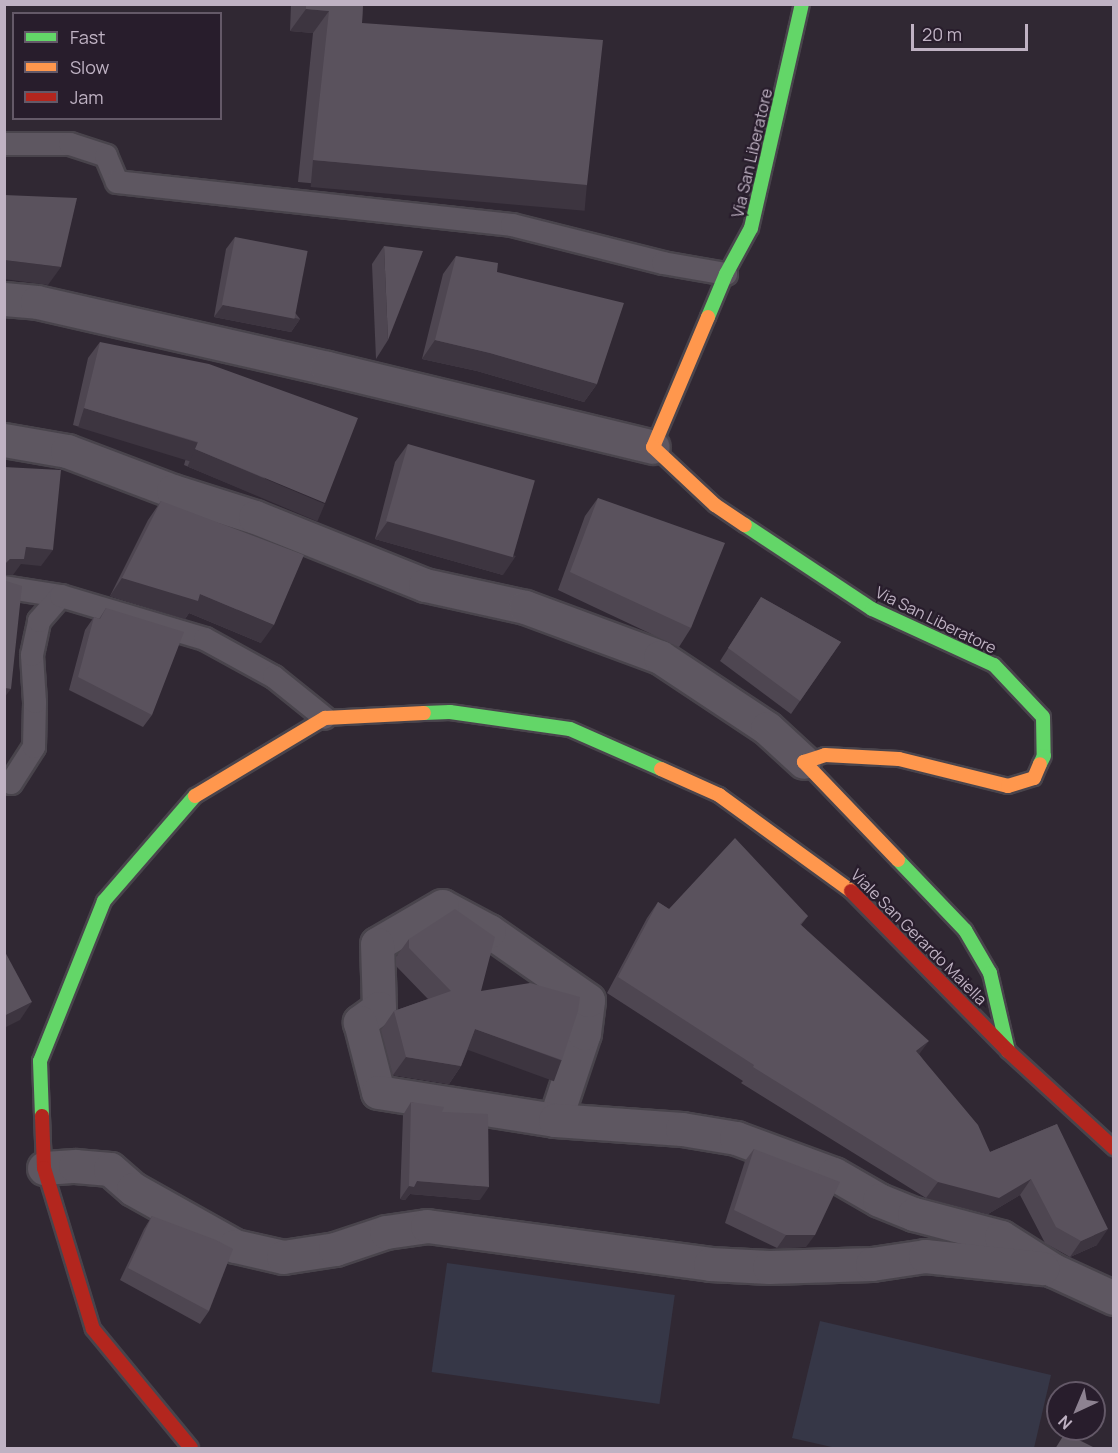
<!DOCTYPE html>
<html>
<head>
<meta charset="utf-8">
<style>
  body { margin:0 }
  #map { position:relative; width:1118px; height:1453px; overflow:hidden; background:#302833; font-family:Manrope,sans-serif }
  div>[style] { position:absolute }
  .green>* { inset:0; background:#363747; transform-origin:0 0 }
  .roads { filter:drop-shadow(2px 0 #49444c) drop-shadow(-2px 0 #49444c) drop-shadow(0 2px #49444c) drop-shadow(0 -2px #49444c) }
  .lane>* { height:22px; margin:-11px; padding:0 11px; transform-origin:11px; border-radius:11px; background:#5e5761 }
  .street>* { height:33px; margin:-16.5px; padding:0 16.5px; transform-origin:16.5px; border-radius:16.5px; background:#5e5761 }
  .fast>* { height:14px; margin:-7px; padding:0 7px; transform-origin:7px; border-radius:7px; background:#63d668 }
  .slow>* { height:14px; margin:-7px; padding:0 7px; transform-origin:7px; border-radius:7px; background:#ff974d }
  .jam>* { height:14px; margin:-7px; padding:0 7px; transform-origin:7px; border-radius:7px; background:#b3261e }
  .wall>* { inset:0; background:#4e4651 }
  .shaded-wall>* { inset:0; background:#3d3540; transform-origin:0 0 }
  .building>* { inset:0; background:#5a525d; transform-origin:0 0 }
  span { translate:-50% -50%; white-space:nowrap; text-align:center; line-height:1.15; -webkit-text-stroke:4.5px #281d2c; paint-order:stroke }
  .street-label { font-size:16px; color:#bfb2c3 }
  .frame { position:absolute; inset:0; border:6px solid #bfb2c3; pointer-events:none }
  .legend { position:absolute; left:12px; top:12px; width:210px; height:108px; box-sizing:border-box; background:#281d2c; border:2px solid #645968; margin:0; padding:8px 10px; list-style:none; font-size:18px; color:#bfb2c3 }
  .legend li { display:flex; align-items:center; gap:12px; height:30px }
  .legend b { width:30px; border:2px solid #645968 }
  .north { position:absolute; left:1046px; top:1381px; width:60px; height:60px; box-sizing:border-box; background:#281d2c; border:2px solid #645968; border-radius:50%; rotate:224deg; font-size:16px; font-weight:700; line-height:24px; text-align:center; color:#bfb2c3 }
  .north::after { content:''; display:block; margin:auto; width:21px; height:27px; background:#8d8291; clip-path:polygon(50% 0,100% 100%,50% 72%,0 100%) }
  .scale { position:absolute; left:911px; top:24px; width:117px; height:27px; box-sizing:border-box; border:3px solid #bfb2c3; border-top:0; padding-left:8px; font-size:18px; line-height:21px; white-space:nowrap; color:#bfb2c3; -webkit-text-stroke:4px #281d2c; paint-order:stroke }
</style>
</head>
<body>
<div id="map">
  <div class="green">
    <i style="left:447px;top:1263px;width:230px;height:110px;rotate:8deg"></i>
    <i style="clip-path:polygon(820px 1321px,1051px 1375px,1034px 1448px,836px 1448px,792px 1438px)"></i>
  </div>
  <div class="roads">
    <div class="lane">
      <i style="left:4px;top:144px;width:66px"></i>
      <i style="left:70px;top:144px;width:38px;rotate:18deg"></i>
      <i style="left:106px;top:156px;width:28px;rotate:67deg"></i>
      <i style="left:117px;top:182px;width:397px;rotate:6.2deg"></i>
      <i style="left:512px;top:225px;width:156px;rotate:14.1deg"></i>
      <i style="left:663px;top:263px;width:64px;rotate:9.9deg"></i>
      <i style="left:4px;top:587px;width:58px;rotate:9deg"></i>
      <i style="left:4px;top:781px;width:7px;rotate:16deg"></i>
      <i style="left:11px;top:783px;width:43px;rotate:-57.4deg"></i>
      <i style="left:34px;top:747px;width:45px;rotate:-88.7deg"></i>
      <i style="left:35px;top:702px;width:47px;rotate:-93.7deg"></i>
      <i style="left:32px;top:655px;width:35px;rotate:-78deg"></i>
      <i style="left:39px;top:621px;width:33px;rotate:-49deg"></i>
      <i style="left:61px;top:596px;width:150px;rotate:16.6deg"></i>
      <i style="left:205px;top:639px;width:79px;rotate:28.8deg"></i>
      <i style="left:274px;top:677px;width:65px;rotate:38.8deg"></i>
    </div>
    <div class="street">
      <i style="left:4px;top:299px;width:33px;rotate:5deg"></i>
      <i style="left:37px;top:302px;width:297px;rotate:12.8deg"></i>
      <i style="left:327px;top:368px;width:335px;rotate:13.6deg"></i>
      <i style="left:4px;top:440px;width:64px;rotate:9.9deg"></i>
      <i style="left:67px;top:451px;width:113px;rotate:20.7deg"></i>
      <i style="left:173px;top:491px;width:86px;rotate:17.6deg"></i>
      <i style="left:255px;top:517px;width:183px;rotate:21.8deg"></i>
      <i style="left:425px;top:585px;width:102px;rotate:12.4deg"></i>
      <i style="left:525px;top:607px;width:144px;rotate:20.3deg"></i>
      <i style="left:660px;top:657px;width:128px;rotate:33.6deg"></i>
      <i style="left:767px;top:728px;width:50px;rotate:42.6deg"></i>
      <i style="left:555px;top:1120px;width:92px;rotate:-71.6deg"></i>
      <i style="left:584px;top:1033px;width:33px;rotate:-83deg"></i>
      <i style="left:588px;top:1000px;width:121px;rotate:-145.1deg"></i>
      <i style="left:489px;top:931px;width:53px;rotate:-152deg"></i>
      <i style="left:442px;top:906px;width:75px;rotate:149.7deg"></i>
      <i style="left:377px;top:944px;width:64px;rotate:88.2deg"></i>
      <i style="left:379px;top:1008px;width:24px;rotate:144deg"></i>
      <i style="left:360px;top:1022px;width:72px;rotate:75.6deg"></i>
      <i style="left:378px;top:1092px;width:179px;rotate:9deg"></i>
      <i style="left:555px;top:1120px;width:127px;rotate:4.1deg"></i>
      <i style="left:682px;top:1129px;width:55px;rotate:9.5deg"></i>
      <i style="left:736px;top:1138px;width:104px;rotate:20.2deg"></i>
      <i style="left:834px;top:1174px;width:52px;rotate:30deg"></i>
      <i style="left:879px;top:1200px;width:38px;rotate:22deg"></i>
      <i style="left:914px;top:1214px;width:90px;rotate:14.8deg"></i>
      <i style="left:1001px;top:1237px;width:62px;rotate:32.4deg"></i>
      <i style="left:1053px;top:1270px;width:67px;rotate:24.7deg"></i>
      <i style="left:44px;top:1168px;width:31px;rotate:-4deg"></i>
      <i style="left:75px;top:1166px;width:35px;rotate:5deg"></i>
      <i style="left:110px;top:1169px;width:30px;rotate:41deg"></i>
      <i style="left:133px;top:1189px;width:117px;rotate:29.2deg"></i>
      <i style="left:235px;top:1246px;width:49px;rotate:12.9deg"></i>
      <i style="left:283px;top:1257px;width:53px;rotate:-8.7deg"></i>
      <i style="left:335px;top:1249px;width:54px;rotate:-18.4deg"></i>
      <i style="left:386px;top:1232px;width:41px;rotate:-8.3deg"></i>
      <i style="left:427px;top:1226px;width:286px;rotate:7.6deg"></i>
      <i style="left:710px;top:1264px;width:59px;rotate:2.9deg"></i>
      <i style="left:769px;top:1267px;width:103px;rotate:-1.7deg"></i>
      <i style="left:872px;top:1264px;width:54px;rotate:-8.6deg"></i>
      <i style="left:925px;top:1256px;width:118px;rotate:5.9deg"></i>
    </div>
    <div class="fast">
      <i style="left:708px;top:317px;width:47px;rotate:-67.3deg"></i>
      <i style="left:726px;top:274px;width:52px;rotate:-61.5deg"></i>
      <i style="left:751px;top:228px;width:230px;rotate:-77.2deg"></i>
      <i style="left:745px;top:525px;width:152px;rotate:33.5deg"></i>
      <i style="left:872px;top:609px;width:134px;rotate:24.7deg"></i>
      <i style="left:994px;top:665px;width:71px;rotate:46.7deg"></i>
      <i style="left:1043px;top:717px;width:39px;rotate:89deg"></i>
      <i style="left:1044px;top:756px;width:9px;rotate:117deg"></i>
      <i style="left:424px;top:713px;width:26px;rotate:-2deg"></i>
      <i style="left:450px;top:712px;width:121px;rotate:8.1deg"></i>
      <i style="left:570px;top:729px;width:99px;rotate:23.7deg"></i>
      <i style="left:898px;top:860px;width:97px;rotate:46.3deg"></i>
      <i style="left:965px;top:930px;width:50px;rotate:59.8deg"></i>
      <i style="left:990px;top:973px;width:80px;rotate:77deg"></i>
      <i style="left:42px;top:1116px;width:55px;rotate:-92.1deg"></i>
      <i style="left:40px;top:1061px;width:172px;rotate:-68.2deg"></i>
      <i style="left:104px;top:901px;width:139px;rotate:-49.1deg"></i>
    </div>
    <div class="slow">
      <i style="left:708px;top:317px;width:141px;rotate:112.9deg"></i>
      <i style="left:653px;top:447px;width:85px;rotate:43.1deg"></i>
      <i style="left:715px;top:505px;width:36px;rotate:34deg"></i>
      <i style="left:661px;top:769px;width:64px;rotate:24.1deg"></i>
      <i style="left:719px;top:795px;width:163px;rotate:36deg"></i>
      <i style="left:195px;top:796px;width:152px;rotate:-31deg"></i>
      <i style="left:325px;top:718px;width:99px;rotate:-2.9deg"></i>
      <i style="left:898px;top:860px;width:136px;rotate:-133.8deg"></i>
      <i style="left:804px;top:762px;width:22px;rotate:-18deg"></i>
      <i style="left:825px;top:755px;width:74px;rotate:3.1deg"></i>
      <i style="left:899px;top:759px;width:112px;rotate:13.9deg"></i>
      <i style="left:1008px;top:786px;width:27px;rotate:-17deg"></i>
      <i style="left:1034px;top:778px;width:15px;rotate:-67deg"></i>
    </div>
    <div class="jam">
      <i style="left:851px;top:891px;width:224px;rotate:45.5deg"></i>
      <i style="left:1008px;top:1051px;width:144px;rotate:42.5deg"></i>
      <i style="left:42px;top:1116px;width:52px;rotate:87.8deg"></i>
      <i style="left:44px;top:1168px;width:168px;rotate:73.1deg"></i>
      <i style="left:93px;top:1329px;width:154px;rotate:50.5deg"></i>
    </div>
  </div>
  <div class="wall">
    <i style="clip-path:polygon(291px 4px,363px 4px,362px 23px,587px 185px,572px 207px,298px 182px,313px 33px,290px 31px)"></i>
    <i style="clip-path:polygon(235px 237px,300px 319px,291px 332px,214px 317px,226px 249px)"></i>
    <i style="clip-path:polygon(384px 246px,388px 340px,376px 359px,372px 264px)"></i>
    <i style="clip-path:polygon(456px 256px,497px 272px,597px 384px,584px 402px,477px 371px,422px 359px,443px 274px)"></i>
    <i style="clip-path:polygon(100px 342px,314px 519px,184px 465px,186px 458px,73px 425px,88px 358px)"></i>
    <i style="clip-path:polygon(408px 444px,503px 575px,375px 539px,395px 462px)"></i>
    <i style="clip-path:polygon(598px 498px,691px 628px,679px 647px,558px 590px,585px 516px)"></i>
    <i style="clip-path:polygon(161px 501px,261px 643px,189px 613px,185px 619px,110px 596px,148px 520px)"></i>
    <i style="clip-path:polygon(761px 597px,841px 642px,791px 714px,720px 661px)"></i>
    <i style="clip-path:polygon(106px 608px,152px 715px,143px 727px,69px 690px,85px 630px,94px 617px,99px 619px)"></i>
    <i style="clip-path:polygon(658px 902px,669px 909px,808px 916px,801px 925px,919px 1054px,990px 1152px,1057px 1124px,1097px 1245px,1070px 1257px,1045px 1243px,1020px 1195px,988px 1214px,926px 1198px,741px 1083px,743px 1081px,607px 993px,647px 918px)"></i>
    <i style="clip-path:polygon(409px 939px,481px 991px,562px 1060px,549px 1078px,468px 1049px,461px 1066px,449px 1084px,393px 1075px,381px 1030px,394px 1011px,428px 999px,396px 966px,396px 957px)"></i>
    <i style="clip-path:polygon(411px 1102px,442px 1112px,480px 1200px,410px 1194px,405px 1200px,400px 1199px,403px 1115px)"></i>
    <i style="clip-path:polygon(754px 1149px,806px 1247px,777px 1248px,725px 1223px,745px 1161px)"></i>
    <i style="clip-path:polygon(152px 1216px,209px 1311px,200px 1324px,120px 1280px,144px 1229px)"></i>
  </div>
  <div class="shaded-wall">
    <i style="clip-path:polygon(306px 9px,329px 11px,313px 33px,290px 31px)"></i>
    <i style="left:313px;top:160px;width:275px;height:27px;rotate:5deg"></i>
    <i style="clip-path:polygon(4px 260px,61px 267px,48px 285px,4px 279px)"></i>
    <i style="clip-path:polygon(223px 305px,300px 319px,291px 332px,214px 317px)"></i>
    <i style="clip-path:polygon(435px 340px,490px 353px,597px 384px,584px 402px,477px 371px,422px 359px)"></i>
    <i style="left:84px;top:408px;width:119px;height:20px;rotate:17deg"></i>
    <i style="left:195px;top:449px;width:141px;height:19px;rotate:23deg"></i>
    <i style="clip-path:polygon(388px 521px,516px 556px,503px 575px,375px 539px)"></i>
    <i style="clip-path:polygon(26px 547px,53px 550px,41px 566px,21px 564px,13px 575px,4px 575px,4px 565px,10px 559px)"></i>
    <i style="clip-path:polygon(122px 578px,200px 594px,274px 625px,261px 643px,189px 613px,185px 619px,110px 596px)"></i>
    <i style="clip-path:polygon(4px 688px,11px 689px,4px 698px)"></i>
    <i style="clip-path:polygon(32px 1002px,20px 1020px,4px 1028px,4px 1016px)"></i>
    <i style="left:475px;top:1029px;width:92px;height:22px;rotate:20deg"></i>
    <i style="clip-path:polygon(929px 1041px,917px 1057px,916px 1051px)"></i>
    <i style="clip-path:polygon(406px 1057px,461px 1066px,449px 1084px,393px 1075px)"></i>
    <i style="clip-path:polygon(1031px 1179px,1020px 1195px,988px 1214px,926px 1198px,938px 1182px)"></i>
    <i style="clip-path:polygon(417px 1181px,489px 1187px,480px 1200px,410px 1194px,405px 1200px,400px 1199px,409px 1186px)"></i>
    <i style="clip-path:polygon(1108px 1229px,1097px 1245px,1070px 1257px,1081px 1241px)"></i>
    <i style="clip-path:polygon(786px 1235px,815px 1235px,806px 1247px,777px 1248px)"></i>
  </div>
  <div class="building">
    <i style="clip-path:polygon(306px 4px,363px 4px,362px 23px,603px 40px,587px 185px,313px 160px,329px 11px,306px 9px)"></i>
    <i style="clip-path:polygon(4px 195px,77px 198px,61px 267px,4px 260px)"></i>
    <i style="left:235px;top:237px;width:74px;height:69px;rotate:11deg"></i>
    <i style="clip-path:polygon(384px 246px,423px 251px,388px 340px)"></i>
    <i style="clip-path:polygon(456px 256px,498px 263px,497px 272px,624px 303px,597px 384px,490px 353px,435px 340px)"></i>
    <i style="clip-path:polygon(100px 342px,209px 364px,358px 418px,325px 503px,195px 449px,198px 442px,84px 408px)"></i>
    <i style="left:408px;top:444px;width:132px;height:80px;rotate:16deg"></i>
    <i style="clip-path:polygon(4px 467px,61px 470px,53px 550px,26px 547px,24px 559px,10px 559px,4px 565px)"></i>
    <i style="clip-path:polygon(598px 498px,725px 543px,691px 628px,570px 572px)"></i>
    <i style="clip-path:polygon(161px 501px,304px 555px,274px 625px,200px 594px,198px 601px,122px 578px)"></i>
    <i style="clip-path:polygon(4px 575px,6px 581px,22px 586px,11px 689px,4px 688px)"></i>
    <i style="clip-path:polygon(761px 597px,841px 642px,800px 701px,728px 648px)"></i>
    <i style="clip-path:polygon(106px 608px,184px 632px,152px 715px,78px 677px,94px 617px,100px 619px)"></i>
    <i style="clip-path:polygon(735px 838px,808px 916px,800px 924px,929px 1041px,916px 1051px,978px 1125px,990px 1152px,1057px 1124px,1108px 1229px,1081px 1241px,1056px 1227px,1031px 1179px,999px 1198px,938px 1182px,753px 1067px,754px 1065px,618px 977px,658px 902px,669px 909px)"></i>
    <i style="clip-path:polygon(455px 909px,495px 937px,481px 991px,530px 983px,580px 997px,578px 1011px,562px 1060px,475px 1029px,461px 1066px,406px 1057px,394px 1011px,451px 991px,409px 948px,409px 939px)"></i>
    <i style="clip-path:polygon(4px 950px,32px 1002px,4px 1016px)"></i>
    <i style="clip-path:polygon(411px 1102px,444px 1107px,442px 1112px,488px 1114px,489px 1187px,417px 1181px,414px 1187px,409px 1186px)"></i>
    <i style="clip-path:polygon(754px 1149px,840px 1182px,815px 1235px,786px 1235px,734px 1210px)"></i>
    <i style="clip-path:polygon(152px 1216px,216px 1240px,233px 1249px,209px 1311px,128px 1268px)"></i>
    <i style="clip-path:polygon(1065px 1433px,1097px 1449px,1055px 1449px)"></i>
  </div>
  <div class="street-label">
    <span style="left:752px;top:153px;rotate:-77deg">Via San Liberatore</span>
    <span style="left:936px;top:620px;rotate:26deg">Via San Liberatore</span>
    <span style="left:919px;top:937px;rotate:45deg">Viale San Gerardo Maiella</span>
  </div>
  <div class="frame"></div>
  <ul class="legend">
  <li><b style="height:8px;background:#63d668"></b>Fast</li>
  <li><b style="height:8px;background:#ff974d"></b>Slow</li>
  <li><b style="height:8px;background:#b3261e"></b>Jam</li>
  </ul>
  <div class="north">N</div>
  <div class="scale">20 m</div>
</div>
</body>
</html>
